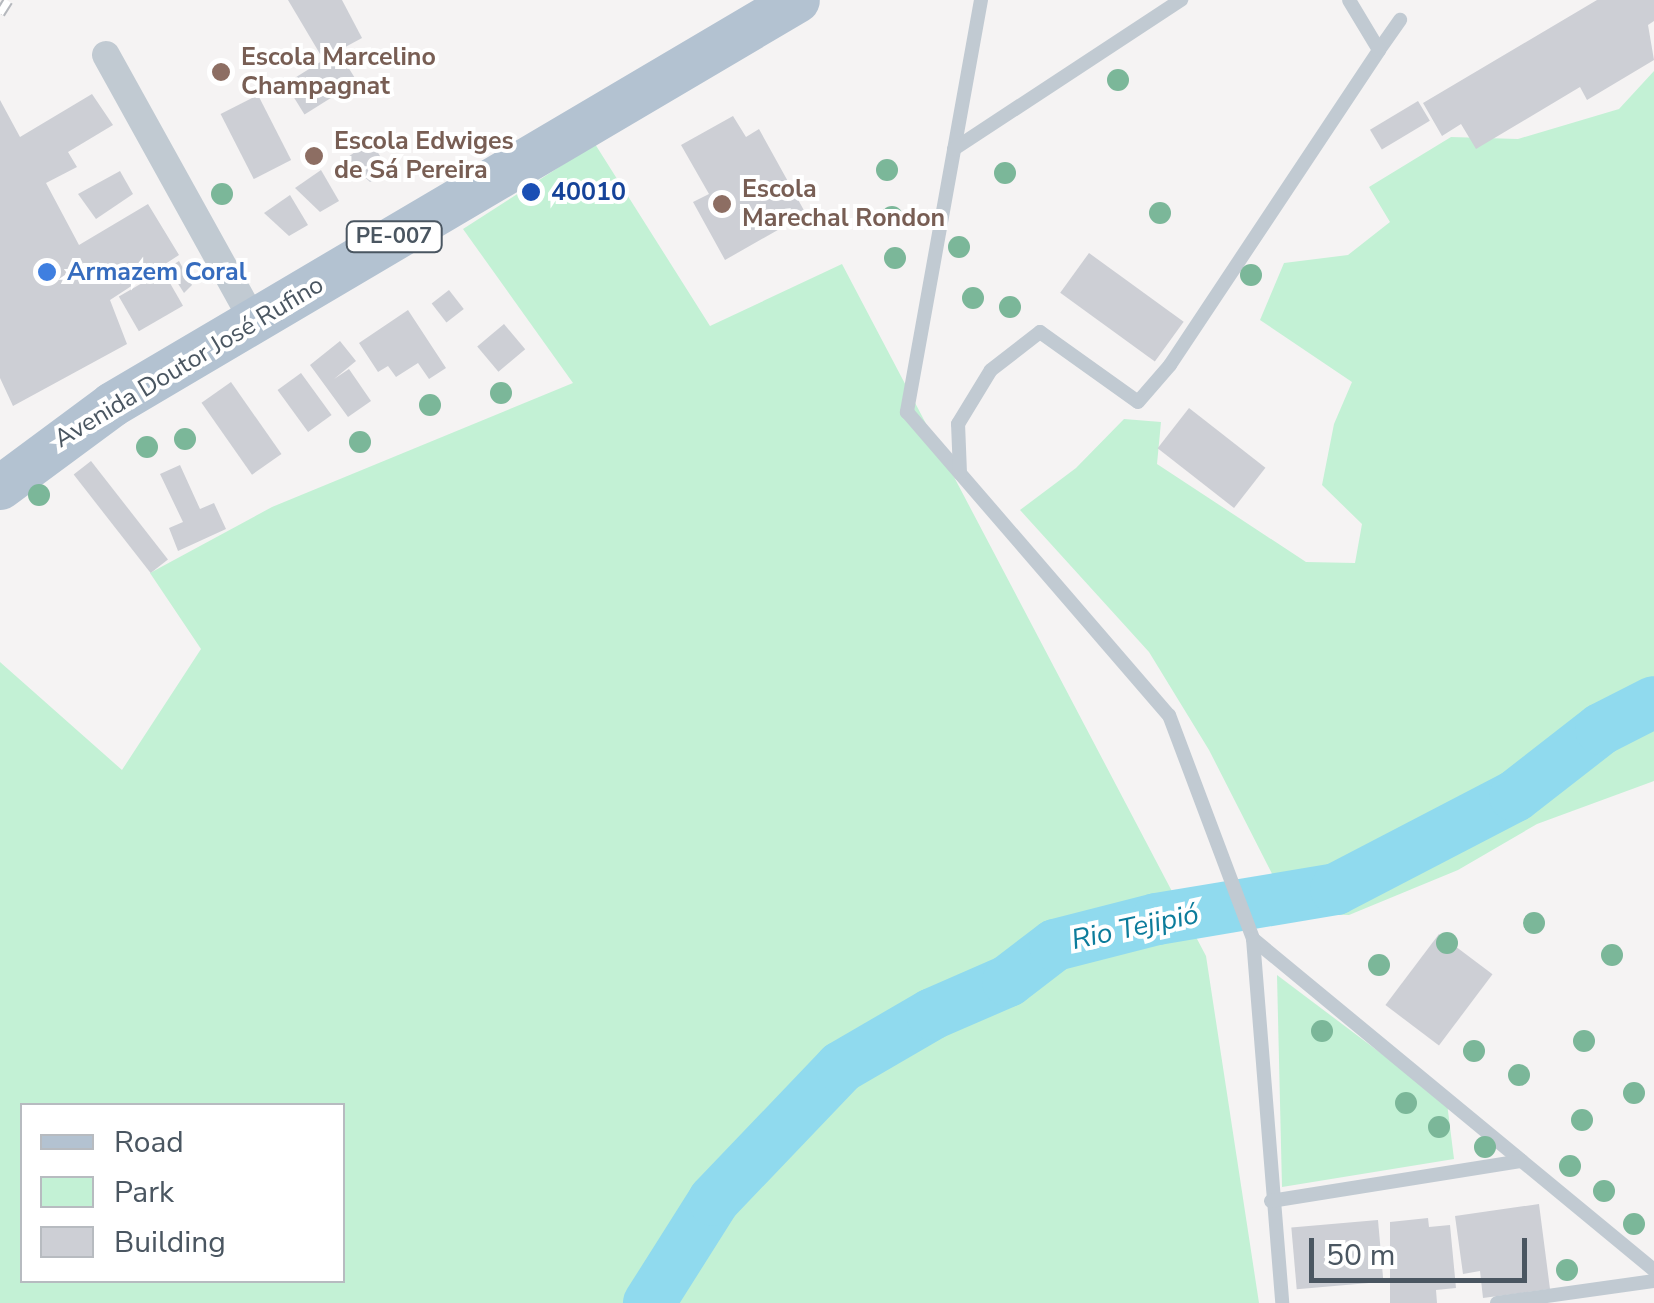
<!DOCTYPE html>
<html>
<head>
<meta charset="utf-8">
<style>
  body { margin:0 }
  #map { position:relative; width:1654px; height:1303px; overflow:hidden; background:#f5f3f3; font-family:"Nunito Sans",sans-serif }
  div>[style] { position:absolute }
  .green>* { inset:0; background:#c3f1d5 }
  .river>* { height:52px; margin:-26px; padding:0 26px; transform-origin:26px; border-radius:26px; background:#90daee }
  .building>* { inset:0; background:#cdcfd5; transform-origin:0 0 }
  .service>* { height:14px; margin:-7px; padding:0 7px; transform-origin:7px; border-radius:7px; background:#c1cad2 }
  .minor>* { height:28px; margin:-14px; padding:0 14px; transform-origin:14px; border-radius:14px; background:#c1cad2 }
  .primary>* { height:45px; margin:-22.5px; padding:0 22.5px; transform-origin:22.5px; border-radius:22.5px; background:#b3c2d1 }
  .rail>* { height:11px; margin-top:-5.5px; transform-origin:0; background:repeating-linear-gradient(90deg,#fff 0 22px,#b5b8bd 0 44px); box-sizing:border-box; border-block:2px solid #b5b8bd }
  .trees>* { width:22px; height:22px; margin:-11px; border-radius:50%; background:#7bb799 }
  .dots>* { width:28px; height:28px; translate:-50% -50%; box-sizing:border-box; border:5px solid #fff; border-radius:50% }
  span { translate:-50% -50%; white-space:nowrap; text-align:center; line-height:1.15; -webkit-text-stroke:8px #fff; paint-order:stroke }
  .shield-label span { padding:2px 8px; background:#fff; border:2px solid; border-radius:8px; -webkit-text-stroke-width:0 }
  .shield-label { font-size:22px; color:#4a5661; font-weight:700 }
  .education-label { font-size:25px; color:#785e54; font-weight:700 }
  .left { translate:0 -50%; text-align:left }
  .transit-label { font-size:25px; color:#164399; font-weight:700 }
  .shop-label { font-size:25px; color:#366cbe; font-weight:700 }
  .street-label { font-size:25px; color:#4a5661 }
  .water-label { font-size:28px; color:#0c7c9b; font-style:italic }
  .legend { position:absolute; left:20px; top:1103px; width:325px; height:180px; box-sizing:border-box; background:#fff; border:2px solid #b7bbc0; margin:0; padding:12px 18px; list-style:none; font-size:30px; color:#4a5661 }
  .legend li { display:flex; align-items:center; gap:20px; height:50px }
  .legend b { width:50px; border:2px solid #b7bbc0 }
  .scale { position:absolute; left:1309px; top:1238px; width:218px; height:45px; box-sizing:border-box; border:5px solid #4a5661; border-top:0; padding-left:12px; font-size:30px; line-height:35px; white-space:nowrap; color:#4a5661; -webkit-text-stroke:8px #fff; paint-order:stroke }
</style>
</head>
<body>
<div id="map">
  <div class="green">
    <i style="clip-path:polygon(1654px 71px,1654px 781px,1537px 824px,1458px 870px,1349px 915px,1292px 913px,1209px 750px,1149px 652px,1020px 510px,1076px 468px,1124px 419px,1161px 422px,1157px 464px,1306px 562px,1355px 563px,1362px 524px,1322px 485px,1334px 424px,1352px 382px,1260px 320px,1284px 263px,1348px 255px,1390px 222px,1369px 187px,1451px 137px,1518px 139px,1619px 109px)"></i>
    <i style="clip-path:polygon(evenodd,595px 144px,710px 326px,842px 264px,1206px 956px,1259px 1303px,0 1303px,0 662px,122px 770px,201px 649px,150px 573px,272px 507px,573px 383px,463px 229px,595px 144px,22px 1106px,342px 1106px,342px 1280px,22px 1280px,22px 1106px)"></i>
    <i style="clip-path:polygon(1277px 975px,1447px 1103px,1454px 1159px,1282px 1187px)"></i>
  </div>
  <div class="river">
    <i style="left:649px;top:1303px;width:122px;rotate:-57.7deg"></i>
    <i style="left:714px;top:1200px;width:184px;rotate:-46.3deg"></i>
    <i style="left:841px;top:1067px;width:105px;rotate:-30.2deg"></i>
    <i style="left:932px;top:1014px;width:83px;rotate:-23.5deg"></i>
    <i style="left:1008px;top:981px;width:59px;rotate:-37.5deg"></i>
    <i style="left:1055px;top:945px;width:105px;rotate:-14.3deg"></i>
    <i style="left:1157px;top:919px;width:181px;rotate:-9.5deg"></i>
    <i style="left:1336px;top:889px;width:202px;rotate:-27.5deg"></i>
    <i style="left:1515px;top:796px;width:109px;rotate:-37.9deg"></i>
    <i style="left:1601px;top:729px;width:59px;rotate:-27deg"></i>
  </div>
  <div class="building">
    <i style="clip-path:polygon(288px 0,342px 0,362px 38px,323px 59px)"></i>
    <i style="clip-path:polygon(1597px 0,1654px 0,1654px 21px,1648px 25px,1654px 60px,1587px 100px,1580px 87px,1476px 149px,1461px 124px,1442px 136px,1423px 103px)"></i>
    <i style="left:338px;top:51px;width:36px;height:62px;rotate:58deg"></i>
    <i style="clip-path:polygon(92px 94px,113px 125px,68px 152px,77px 167px,46px 183px,79px 245px,148px 204px,179px 255px,110px 300px,127px 344px,13px 406px,0 378px,0 100px,20px 137px)"></i>
    <i style="left:258px;top:95px;width:73px;height:42px;rotate:63deg"></i>
    <i style="left:1418px;top:101px;width:23px;height:56px;rotate:59deg"></i>
    <i style="clip-path:polygon(733px 116px,746px 137px,759px 129px,806px 214px,725px 260px,693px 202px,709px 194px,681px 145px)"></i>
    <i style="clip-path:polygon(371px 141px,389px 171px,370px 182px,345px 159px)"></i>
    <i style="clip-path:polygon(321px 170px,339px 201px,320px 212px,295px 188px)"></i>
    <i style="clip-path:polygon(120px 171px,133px 194px,96px 219px,78px 194px)"></i>
    <i style="clip-path:polygon(290px 195px,308px 225px,289px 236px,264px 213px)"></i>
    <i style="left:1089px;top:253px;width:117px;height:49px;rotate:36deg"></i>
    <i style="clip-path:polygon(179px 261px,192px 285px,184px 293px,168px 268px)"></i>
    <i style="left:163px;top:271px;width:40px;height:51px;rotate:60deg"></i>
    <i style="left:449px;top:290px;width:24px;height:22px;rotate:52deg"></i>
    <i style="clip-path:polygon(408px 310px,446px 368px,429px 379px,418px 363px,396px 377px,388px 366px,378px 372px,359px 343px)"></i>
    <i style="left:504px;top:324px;width:33px;height:35px;rotate:50deg"></i>
    <i style="clip-path:polygon(340px 341px,356px 361px,334px 379px,349px 369px,371px 401px,348px 417px,310px 365px)"></i>
    <i style="left:301px;top:373px;width:52px;height:29px;rotate:54deg"></i>
    <i style="left:231px;top:382px;width:88px;height:36px;rotate:55deg"></i>
    <i style="left:1189px;top:408px;width:97px;height:51px;rotate:38deg"></i>
    <i style="left:91px;top:461px;width:125px;height:22px;rotate:52deg"></i>
    <i style="clip-path:polygon(180px 465px,200px 509px,214px 503px,226px 529px,178px 551px,169px 528px,183px 522px,160px 474px)"></i>
    <i style="left:1439px;top:934px;width:67px;height:89px;rotate:37deg"></i>
    <i style="clip-path:polygon(1539px 1204px,1550px 1289px,1483px 1298px,1480px 1271px,1463px 1274px,1455px 1216px)"></i>
    <i style="clip-path:polygon(1428px 1218px,1429px 1227px,1450px 1225px,1456px 1288px,1436px 1290px,1437px 1303px,1390px 1303px,1390px 1222px)"></i>
    <i style="left:1378px;top:1220px;width:62px;height:87px;rotate:85deg"></i>
  </div>
  <div class="service">
    <i style="left:981px;top:0;width:419px;rotate:100.2deg"></i>
    <i style="left:907px;top:412px;width:401px;rotate:49.2deg"></i>
    <i style="left:1169px;top:715px;width:239px;rotate:69.4deg"></i>
    <i style="left:1253px;top:939px;width:520px;rotate:39.54deg"></i>
    <i style="left:1379px;top:50px;width:37px;rotate:-55deg"></i>
    <i style="left:954px;top:149px;width:272px;rotate:-33.3deg"></i>
    <i style="left:960px;top:473px;width:49px;rotate:-92.3deg"></i>
    <i style="left:958px;top:424px;width:63px;rotate:-58.6deg"></i>
    <i style="left:991px;top:370px;width:62px;rotate:-37.8deg"></i>
    <i style="left:1040px;top:332px;width:120px;rotate:35.5deg"></i>
    <i style="left:1138px;top:402px;width:49px;rotate:-49.1deg"></i>
    <i style="left:1170px;top:365px;width:378px;rotate:-56.4deg"></i>
    <i style="left:1379px;top:50px;width:58px;rotate:-121deg"></i>
    <i style="left:1253px;top:939px;width:365px;rotate:85.4deg"></i>
    <i style="left:1271px;top:1201px;width:254px;rotate:-9.1deg"></i>
    <i style="left:1497px;top:1303px;width:159px;rotate:-8deg"></i>
  </div>
  <div class="minor">
    <i style="left:106px;top:55px;width:305px;rotate:61deg"></i>
  </div>
  <div class="primary">
    <i style="left:0;top:487px;width:139px;rotate:-36.5deg"></i>
    <i style="left:112px;top:404px;width:795px;rotate:-30.53deg"></i>
  </div>
  <div class="rail">
    <i style="left:0;top:13px;width:15px;rotate:-58deg"></i>
  </div>
  <div class="trees">
    <i style="left:1118px;top:80px"></i>
    <i style="left:887px;top:170px"></i>
    <i style="left:1005px;top:173px"></i>
    <i style="left:222px;top:194px"></i>
    <i style="left:1160px;top:213px"></i>
    <i style="left:892px;top:217px"></i>
    <i style="left:959px;top:247px"></i>
    <i style="left:895px;top:258px"></i>
    <i style="left:1251px;top:275px"></i>
    <i style="left:973px;top:298px"></i>
    <i style="left:1010px;top:307px"></i>
    <i style="left:501px;top:393px"></i>
    <i style="left:430px;top:405px"></i>
    <i style="left:185px;top:439px"></i>
    <i style="left:360px;top:442px"></i>
    <i style="left:147px;top:447px"></i>
    <i style="left:39px;top:495px"></i>
    <i style="left:1534px;top:923px"></i>
    <i style="left:1447px;top:943px"></i>
    <i style="left:1612px;top:955px"></i>
    <i style="left:1379px;top:965px"></i>
    <i style="left:1322px;top:1031px"></i>
    <i style="left:1584px;top:1041px"></i>
    <i style="left:1474px;top:1051px"></i>
    <i style="left:1519px;top:1075px"></i>
    <i style="left:1634px;top:1093px"></i>
    <i style="left:1406px;top:1103px"></i>
    <i style="left:1582px;top:1120px"></i>
    <i style="left:1439px;top:1127px"></i>
    <i style="left:1485px;top:1147px"></i>
    <i style="left:1570px;top:1166px"></i>
    <i style="left:1604px;top:1191px"></i>
    <i style="left:1634px;top:1224px"></i>
    <i style="left:1567px;top:1270px"></i>
  </div>
  <div class="dots">
    <i style="left:221px;top:72px;background:#8d6e63"></i>
    <i style="left:314px;top:156px;background:#8d6e63"></i>
    <i style="left:531px;top:192px;background:#1a4fb4"></i>
    <i style="left:722px;top:204px;background:#8d6e63"></i>
    <i style="left:47px;top:272px;background:#3f7fe0"></i>
  </div>
  <div class="shield-label">
    <span style="left:394px;top:237px">PE-007</span>
  </div>
  <div class="education-label">
    <span class="left" style="left:241px;top:72px">Escola Marcelino<br>Champagnat</span>
    <span class="left" style="left:334px;top:156px">Escola Edwiges<br>de Sá Pereira</span>
    <span class="left" style="left:742px;top:204px">Escola<br>Marechal Rondon</span>
  </div>
  <div class="transit-label">
    <span class="left" style="left:551px;top:192px">40010</span>
  </div>
  <div class="shop-label">
    <span class="left" style="left:67px;top:272px">Armazem Coral</span>
  </div>
  <div class="street-label">
    <span style="left:189px;top:362px;rotate:-31deg">Avenida Doutor José Rufino</span>
  </div>
  <div class="water-label">
    <span style="left:1135px;top:927px;rotate:-12deg">Rio Tejipió</span>
  </div>
  <ul class="legend">
  <li><b style="height:12px;background:#b3c2d1"></b>Road</li>
  <li><b style="height:28px;background:#c3f1d5"></b>Park</li>
  <li><b style="height:28px;background:#cdcfd5"></b>Building</li>
  </ul>
  <div class="scale">50 m</div>
</div>
</body>
</html>
